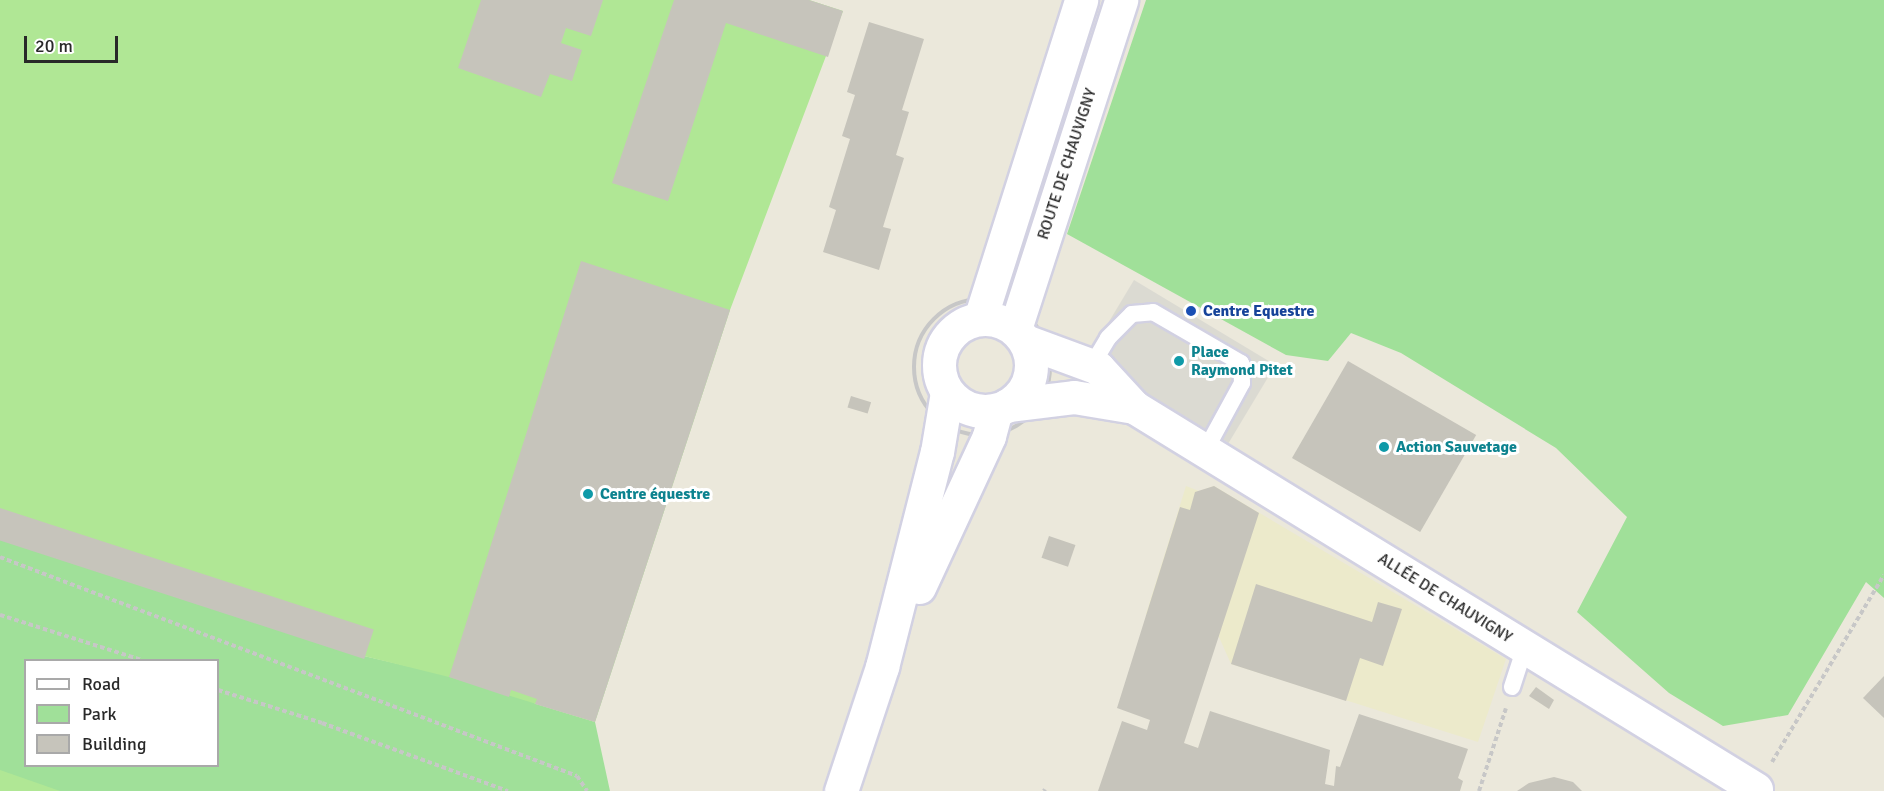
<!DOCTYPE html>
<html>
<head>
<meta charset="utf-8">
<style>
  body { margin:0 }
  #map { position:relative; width:1884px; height:791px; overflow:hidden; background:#ebe8db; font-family:Signika,sans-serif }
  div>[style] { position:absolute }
  .education>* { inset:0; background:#eceacb }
  .green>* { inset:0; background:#a0e099 }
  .pitch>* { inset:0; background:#b0e795 }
  .plaza>* { inset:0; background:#dbdad2; transform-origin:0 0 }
  .building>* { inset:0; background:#c6c4bb; transform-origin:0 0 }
  .path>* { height:4px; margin-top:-2px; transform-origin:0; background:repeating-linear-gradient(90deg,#c7c7c7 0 4.5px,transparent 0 7.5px) }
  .path>.ring { margin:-2px; padding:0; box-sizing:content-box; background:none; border:4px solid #c7c7c7; border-radius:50% }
  .roads { filter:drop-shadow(2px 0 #d2d1e2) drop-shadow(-2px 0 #d2d1e2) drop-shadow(0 2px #d2d1e2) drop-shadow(0 -2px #d2d1e2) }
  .service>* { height:16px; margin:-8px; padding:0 8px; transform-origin:8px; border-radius:8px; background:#fff }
  .minor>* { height:33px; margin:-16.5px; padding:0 16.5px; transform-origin:16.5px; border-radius:16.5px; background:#fff }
  .secondary>* { height:33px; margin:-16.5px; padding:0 16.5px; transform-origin:16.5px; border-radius:16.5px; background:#fff }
  .secondary>.ring { margin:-16.5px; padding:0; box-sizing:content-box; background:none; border:33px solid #fff; border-radius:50% }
  .dots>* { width:16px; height:16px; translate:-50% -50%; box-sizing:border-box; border:3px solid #fff; border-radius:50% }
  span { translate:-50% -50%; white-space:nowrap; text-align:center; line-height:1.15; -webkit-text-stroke:6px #fff; paint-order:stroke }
  .street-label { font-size:16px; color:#292929 }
  .transit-label { font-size:16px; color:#164399; font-weight:700 }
  .left { translate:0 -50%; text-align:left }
  .culture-label { font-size:16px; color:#0d838f; font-weight:700 }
  .legend { position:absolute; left:24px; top:659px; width:195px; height:108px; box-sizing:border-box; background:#fff; border:2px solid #a9a9a9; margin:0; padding:8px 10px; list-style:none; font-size:18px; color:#292929 }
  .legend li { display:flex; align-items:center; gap:12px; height:30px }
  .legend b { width:30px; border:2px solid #a9a9a9 }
  .scale { position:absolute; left:24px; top:36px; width:94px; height:27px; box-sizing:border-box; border:3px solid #292929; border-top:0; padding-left:8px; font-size:18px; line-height:21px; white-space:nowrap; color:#292929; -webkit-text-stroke:4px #fff; paint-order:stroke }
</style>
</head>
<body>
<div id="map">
  <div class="education">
    <i style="clip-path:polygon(1186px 486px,1199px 491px,1214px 486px,1506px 659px,1478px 742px,1231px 664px,1219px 637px,1146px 614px)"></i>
  </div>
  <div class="green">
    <i style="clip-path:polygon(1146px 0,1884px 0,1884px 598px,1866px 582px,1788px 715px,1723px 726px,1669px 693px,1577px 612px,1627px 517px,1556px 448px,1401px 353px,1351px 333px,1328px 361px,1286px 355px,1067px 234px)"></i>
    <i style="clip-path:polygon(evenodd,0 539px,364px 656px,511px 690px,536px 704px,595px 722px,610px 791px,0 791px,0 539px,26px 660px,218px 660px,218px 766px,26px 766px,26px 660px)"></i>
  </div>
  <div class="pitch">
    <i style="clip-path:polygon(0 0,809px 0,843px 11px,730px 310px,595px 722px,449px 677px,364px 656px,0 539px)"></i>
    <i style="clip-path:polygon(0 770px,60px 791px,0 791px)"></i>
  </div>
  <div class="plaza">
    <i style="left:1134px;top:280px;width:165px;height:91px;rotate:31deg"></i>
  </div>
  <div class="building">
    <i style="clip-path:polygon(481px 0,603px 0,591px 36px,566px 28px,561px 43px,582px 50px,572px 81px,550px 74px,541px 97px,458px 68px)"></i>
    <i style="clip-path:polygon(674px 0,809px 0,843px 11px,828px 57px,726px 23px,668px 201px,612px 183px)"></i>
    <i style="clip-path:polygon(869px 22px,924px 39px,902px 110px,909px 112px,896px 155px,904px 158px,883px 227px,891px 229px,879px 270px,823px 252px,836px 210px,829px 207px,850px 139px,842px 136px,855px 95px,847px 92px)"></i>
    <i style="clip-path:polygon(581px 261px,730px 310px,595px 722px,535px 704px,537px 699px,511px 690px,509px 697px,449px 677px)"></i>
    <i style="left:1348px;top:361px;width:148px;height:112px;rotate:30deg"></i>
    <i style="left:851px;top:396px;width:21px;height:12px;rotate:17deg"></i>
    <i style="clip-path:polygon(1214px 486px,1259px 513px,1184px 743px,1198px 748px,1210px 711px,1330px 750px,1325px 784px,1334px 786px,1336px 766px,1340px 767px,1359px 714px,1468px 749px,1458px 778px,1463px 781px,1460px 791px,1098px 791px,1122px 721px,1147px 730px,1150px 720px,1117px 708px,1180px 507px,1190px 510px,1195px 492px)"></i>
    <i style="left:0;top:508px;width:393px;height:31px;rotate:18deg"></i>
    <i style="left:1049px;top:536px;width:28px;height:23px;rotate:19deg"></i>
    <i style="clip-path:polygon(1256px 584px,1372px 622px,1378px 602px,1402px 609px,1383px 666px,1360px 658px,1346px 701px,1231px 664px)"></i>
    <i style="clip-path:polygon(1884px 676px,1884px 718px,1863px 698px)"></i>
    <i style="clip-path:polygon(1536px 687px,1554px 700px,1549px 709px,1529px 696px)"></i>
    <i style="clip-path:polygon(1554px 777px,1573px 782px,1582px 791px,1517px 791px,1529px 783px)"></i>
  </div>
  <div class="path">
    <i class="ring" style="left:914px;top:299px;width:132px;height:132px"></i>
    <i style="left:0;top:557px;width:617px;rotate:20.78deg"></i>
    <i style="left:577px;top:776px;width:18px;rotate:56deg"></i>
    <i style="left:0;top:615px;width:149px;rotate:17.6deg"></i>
    <i style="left:218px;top:690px;width:109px;rotate:17.6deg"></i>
    <i style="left:322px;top:723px;width:198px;rotate:20.1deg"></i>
    <i style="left:1772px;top:762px;width:218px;rotate:-59.1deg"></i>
    <i style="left:1044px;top:791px;width:2px;rotate:-63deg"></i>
    <i style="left:1479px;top:791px;width:87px;rotate:-72deg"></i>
  </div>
  <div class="roads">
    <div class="service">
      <i style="left:1092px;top:365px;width:31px;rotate:-59deg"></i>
      <i style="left:1108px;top:338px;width:34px;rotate:-45deg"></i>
      <i style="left:1132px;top:314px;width:21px;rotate:-5deg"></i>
      <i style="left:1153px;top:312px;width:102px;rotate:30.1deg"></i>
      <i style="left:1241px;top:363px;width:20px;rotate:87deg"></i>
      <i style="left:1242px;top:383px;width:77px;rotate:118.6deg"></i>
      <i style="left:1512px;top:687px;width:42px;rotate:-72deg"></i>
    </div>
    <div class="minor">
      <i style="left:1025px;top:341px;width:78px;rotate:20.3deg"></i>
      <i style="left:1098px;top:368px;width:53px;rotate:47.3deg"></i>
      <i style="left:1008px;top:405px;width:66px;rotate:-6.9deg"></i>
      <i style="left:1074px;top:397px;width:61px;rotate:9.5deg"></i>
      <i style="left:1134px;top:407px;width:730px;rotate:31.56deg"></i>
    </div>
    <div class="secondary">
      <i class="ring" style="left:939px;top:319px;width:59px;height:59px"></i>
      <i style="left:980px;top:319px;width:335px;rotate:-72.4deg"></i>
      <i style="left:1015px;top:329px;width:346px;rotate:-72.1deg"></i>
      <i style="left:919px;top:587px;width:166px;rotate:-65.1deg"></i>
      <i style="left:989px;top:436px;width:27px;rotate:-75deg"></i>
      <i style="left:841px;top:791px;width:131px;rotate:-71.7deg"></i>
      <i style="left:882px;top:667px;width:222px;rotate:-75.7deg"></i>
      <i style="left:937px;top:452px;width:61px;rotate:-80.5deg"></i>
    </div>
  </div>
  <div class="dots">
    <i style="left:1191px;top:311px;background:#1a4fb4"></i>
    <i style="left:1179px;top:361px;background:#0f9aa8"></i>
    <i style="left:1384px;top:447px;background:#0f9aa8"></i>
    <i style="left:588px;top:494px;background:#0f9aa8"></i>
  </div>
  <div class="street-label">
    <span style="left:1067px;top:164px;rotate:-72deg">ROUTE DE CHAUVIGNY</span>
    <span style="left:1445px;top:598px;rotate:32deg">ALLÉE DE CHAUVIGNY</span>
  </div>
  <div class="transit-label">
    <span class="left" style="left:1203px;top:311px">Centre Equestre</span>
  </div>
  <div class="culture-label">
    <span class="left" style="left:1191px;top:361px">Place<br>Raymond Pitet</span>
    <span class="left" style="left:1396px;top:447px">Action Sauvetage</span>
    <span class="left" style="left:600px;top:494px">Centre équestre</span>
  </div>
  <ul class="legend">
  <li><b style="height:8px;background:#fff"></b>Road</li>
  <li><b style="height:16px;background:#a0e099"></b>Park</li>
  <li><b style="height:16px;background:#c6c4bb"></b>Building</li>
  </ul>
  <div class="scale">20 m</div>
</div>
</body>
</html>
